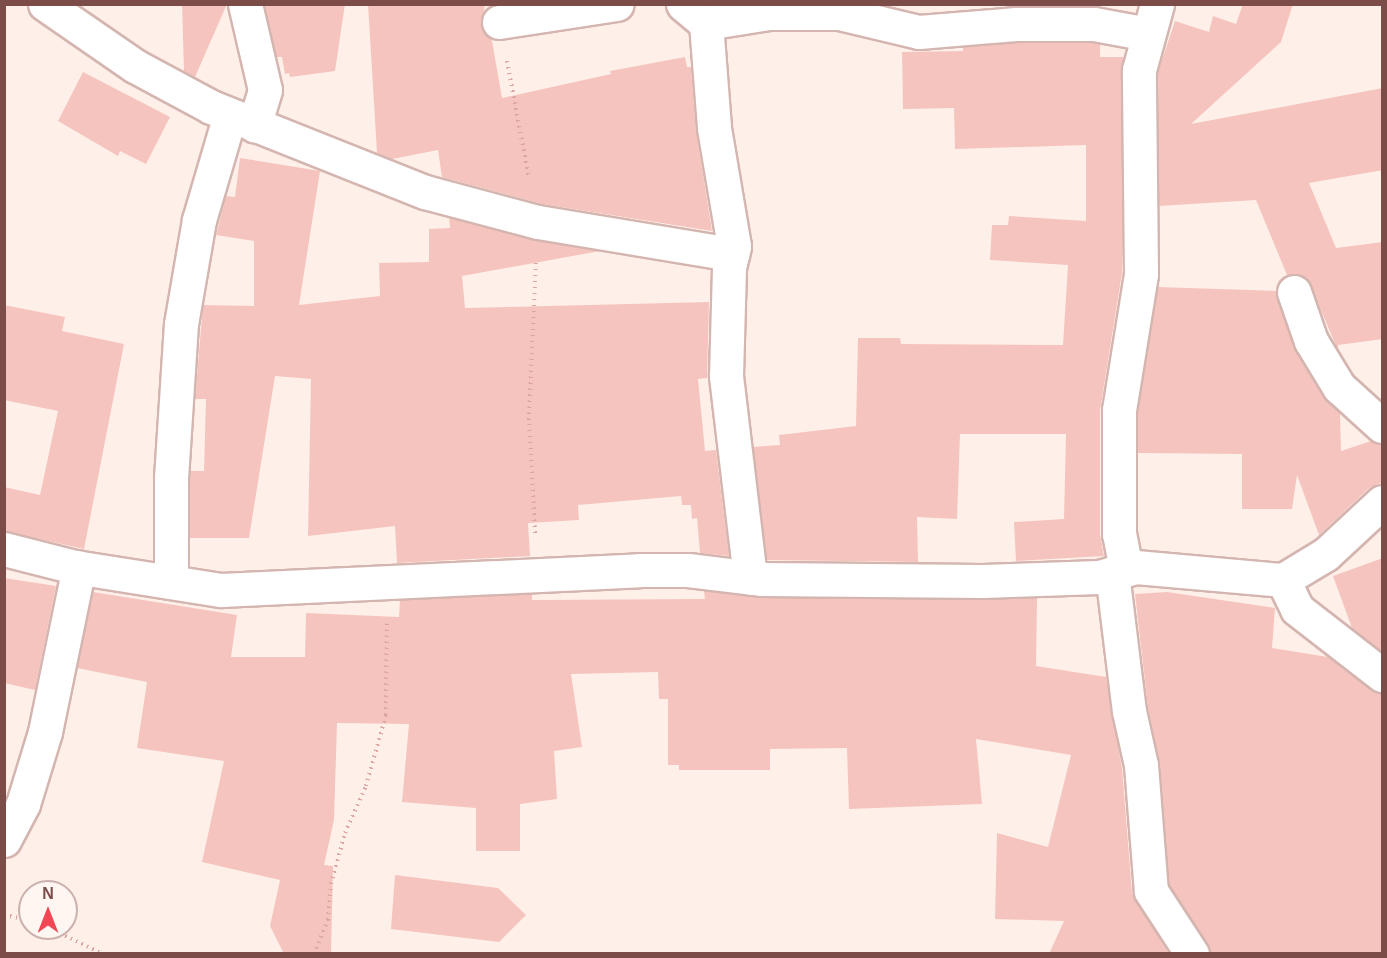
<!DOCTYPE html>
<html>
<head>
<meta charset="utf-8">
<style>
  body { margin:0 }
  #map { position:relative; width:1387px; height:958px; overflow:hidden; background:#fef0e9; font-family:Arial,sans-serif }
  div>[style] { position:absolute }
  .building>* { inset:0; background:#f6c4be }
  .path>* { height:4px; margin-top:-2px; transform-origin:0; background:repeating-linear-gradient(90deg,#dca6a0 0 1.5px,transparent 0 6px) }
  .roads { filter:drop-shadow(2px 0 #d4b5b0) drop-shadow(-2px 0 #d4b5b0) drop-shadow(0 2px #d4b5b0) drop-shadow(0 -2px #d4b5b0) }
  .minor>* { height:33px; margin:-16.5px; padding:0 16.5px; transform-origin:16.5px; border-radius:16.5px; background:#fff }
  span { translate:-50% -50%; white-space:nowrap; text-align:center; line-height:1.15; -webkit-text-stroke:4.5px #fff5f1; paint-order:stroke }
  .frame { position:absolute; inset:0; border:6px solid #7c4c49; pointer-events:none }
  .north { position:absolute; left:18px; top:880px; width:60px; height:60px; box-sizing:border-box; background:#fff5f1; border:2px solid #cbb1ae; border-radius:50%; rotate:0deg; font-size:16px; font-weight:700; line-height:24px; text-align:center; color:#7c4c49 }
  .north::after { content:''; display:block; margin:auto; width:21px; height:27px; background:#f14653; clip-path:polygon(50% 0,100% 100%,50% 72%,0 100%) }
</style>
</head>
<body>
<div id="map">
  <div class="building">
    <i style="clip-path:polygon(182px 4px,227px 4px,195px 77px,184px 71px)"></i>
    <i style="clip-path:polygon(264px 4px,345px 4px,335px 71px,290px 77px,289px 73px,285px 74px,282px 57px,276px 57px)"></i>
    <i style="clip-path:polygon(368px 4px,485px 4px,481px 25px,492px 41px,502px 98px,611px 74px,610px 71px,685px 57px,687px 67px,691px 67px,696px 131px,712px 231px,542px 204px,442px 177px,438px 150px,392px 159px,377px 153px)"></i>
    <i style="clip-path:polygon(1243px 4px,1293px 4px,1281px 42px,1191px 124px,1383px 88px,1383px 170px,1309px 183px,1336px 248px,1383px 242px,1383px 339px,1338px 345px,1338px 350px,1307px 278px,1297px 274px,1287px 275px,1256px 200px,1159px 206px,1158px 72px,1175px 21px,1209px 32px,1213px 16px,1236px 24px)"></i>
    <i style="clip-path:polygon(1017px 43px,1092px 43px,1100px 44px,1100px 57px,1123px 57px,1122px 273px,1100px 410px,1100px 534px,1104px 556px,1016px 561px,1014px 522px,1064px 519px,1066px 434px,960px 434px,957px 519px,917px 517px,918px 562px,767px 560px,753px 447px,780px 445px,779px 435px,856px 426px,858px 338px,900px 338px,901px 344px,1063px 345px,1068px 265px,990px 260px,992px 225px,1008px 225px,1009px 216px,1086px 221px,1086px 145px,955px 149px,954px 108px,903px 109px,902px 52px,963px 51px,963px 47px)"></i>
    <i style="clip-path:polygon(83px 72px,170px 117px,146px 164px,120px 151px,118px 156px,58px 121px)"></i>
    <i style="clip-path:polygon(240px 158px,320px 171px,299px 305px,380px 296px,379px 263px,429px 262px,429px 229px,450px 228px,449px 218px,533px 240px,600px 251px,462px 276px,465px 308px,709px 302px,707px 378px,698px 379px,705px 451px,716px 450px,729px 556px,700px 553px,697px 518px,692px 519px,691px 505px,682px 505px,681px 496px,578px 505px,579px 520px,528px 523px,530px 556px,397px 563px,395px 526px,308px 536px,311px 379px,275px 376px,249px 538px,190px 538px,190px 471px,204px 471px,206px 399px,195px 399px,203px 305px,254px 306px,254px 241px,216px 235px,226px 196px,235px 197px)"></i>
    <i style="clip-path:polygon(1158px 287px,1276px 291px,1295px 351px,1323px 397px,1340px 413px,1341px 451px,1371px 441px,1383px 444px,1383px 482px,1369px 488px,1319px 535px,1297px 475px,1292px 509px,1242px 509px,1242px 454px,1138px 453px,1138px 412px)"></i>
    <i style="clip-path:polygon(4px 305px,65px 317px,62px 331px,124px 344px,84px 549px,4px 531px,4px 487px,40px 495px,58px 411px,4px 400px)"></i>
    <i style="clip-path:polygon(1383px 558px,1383px 652px,1352px 628px,1333px 576px)"></i>
    <i style="clip-path:polygon(4px 578px,56px 586px,35px 690px,4px 683px)"></i>
    <i style="clip-path:polygon(704px 591px,762px 598px,1037px 598px,1036px 666px,1106px 677px,1122px 768px,1132px 893px,1169px 954px,1049px 954px,1064px 921px,995px 919px,997px 833px,1048px 847px,1071px 755px,976px 739px,982px 804px,849px 809px,847px 748px,770px 749px,770px 770px,679px 770px,679px 765px,668px 765px,668px 699px,659px 699px,658px 672px,571px 674px,582px 747px,554px 751px,557px 799px,520px 804px,520px 851px,476px 851px,476px 808px,402px 802px,409px 724px,337px 723px,334px 820px,324px 865px,333px 866px,331px 954px,284px 954px,270px 926px,280px 880px,202px 862px,224px 761px,137px 748px,147px 682px,77px 668px,93px 592px,237px 615px,231px 657px,305px 657px,306px 613px,399px 617px,400px 600px,532px 594px,532px 600px,705px 599px)"></i>
    <i style="clip-path:polygon(1167px 592px,1275px 608px,1272px 648px,1328px 657px,1371px 690px,1383px 693px,1383px 954px,1211px 954px,1169px 885px,1160px 763px,1148px 708px,1135px 594px)"></i>
    <i style="clip-path:polygon(395px 875px,498px 888px,526px 915px,499px 942px,391px 929px)"></i>
  </div>
  <div class="path">
    <i style="left:507px;top:61px;width:119px;rotate:79.4deg"></i>
    <i style="left:535px;top:533px;width:113px;rotate:-93deg"></i>
    <i style="left:529px;top:420px;width:158px;rotate:-87.5deg"></i>
    <i style="left:4px;top:915px;width:26px;rotate:11deg"></i>
    <i style="left:49px;top:928px;width:60px;rotate:25.7deg"></i>
    <i style="left:314px;top:954px;width:37px;rotate:-68deg"></i>
    <i style="left:328px;top:920px;width:36px;rotate:-85deg"></i>
    <i style="left:331px;top:884px;width:53px;rotate:-74.6deg"></i>
    <i style="left:345px;top:833px;width:51px;rotate:-65.9deg"></i>
    <i style="left:366px;top:786px;width:74px;rotate:-74.3deg"></i>
    <i style="left:386px;top:715px;width:93px;rotate:-89.4deg"></i>
  </div>
  <div class="roads">
    <div class="minor">
      <i style="left:45px;top:4px;width:109px;rotate:34.6deg"></i>
      <i style="left:135px;top:66px;width:86px;rotate:28.3deg"></i>
      <i style="left:211px;top:107px;width:230px;rotate:21.7deg"></i>
      <i style="left:425px;top:192px;width:117px;rotate:14.9deg"></i>
      <i style="left:538px;top:222px;width:197px;rotate:9.4deg"></i>
      <i style="left:245px;top:4px;width:88px;rotate:76.9deg"></i>
      <i style="left:265px;top:90px;width:37px;rotate:107deg"></i>
      <i style="left:683px;top:4px;width:30px;rotate:40deg"></i>
      <i style="left:706px;top:23px;width:105px;rotate:85.6deg"></i>
      <i style="left:714px;top:128px;width:120px;rotate:80.4deg"></i>
      <i style="left:734px;top:246px;width:23px;rotate:103deg"></i>
      <i style="left:729px;top:268px;width:108px;rotate:91.6deg"></i>
      <i style="left:726px;top:376px;width:203px;rotate:83.2deg"></i>
      <i style="left:499px;top:22px;width:119px;rotate:-8.7deg"></i>
      <i style="left:706px;top:23px;width:64px;rotate:-9deg"></i>
      <i style="left:769px;top:13px;width:70px"></i>
      <i style="left:839px;top:13px;width:82px;rotate:13.4deg"></i>
      <i style="left:919px;top:32px;width:97px;rotate:-4.7deg"></i>
      <i style="left:1016px;top:24px;width:78px"></i>
      <i style="left:1094px;top:24px;width:55px;rotate:10.5deg"></i>
      <i style="left:1294px;top:292px;width:52px;rotate:70.9deg"></i>
      <i style="left:1311px;top:341px;width:54px;rotate:58.7deg"></i>
      <i style="left:1339px;top:387px;width:58px;rotate:42.2deg"></i>
      <i style="left:4px;top:549px;width:73px;rotate:14.2deg"></i>
      <i style="left:75px;top:567px;width:148px;rotate:9deg"></i>
      <i style="left:221px;top:590px;width:419px;rotate:-2.7deg"></i>
      <i style="left:640px;top:570px;width:48px"></i>
      <i style="left:688px;top:570px;width:75px;rotate:6.9deg"></i>
      <i style="left:762px;top:579px;width:220px;rotate:0.5deg"></i>
      <i style="left:982px;top:581px;width:117px;rotate:-2deg"></i>
      <i style="left:1099px;top:577px;width:38px;rotate:-15deg"></i>
      <i style="left:1136px;top:567px;width:148px;rotate:5.1deg"></i>
      <i style="left:1283px;top:580px;width:50px;rotate:-31.2deg"></i>
      <i style="left:1326px;top:554px;width:76px;rotate:-42.9deg"></i>
      <i style="left:1126px;top:569px;width:36px;rotate:-101deg"></i>
      <i style="left:1119px;top:534px;width:124px;rotate:-90deg"></i>
      <i style="left:1119px;top:410px;width:138px;rotate:-80.8deg"></i>
      <i style="left:1141px;top:274px;width:204px;rotate:-90.6deg"></i>
      <i style="left:1139px;top:70px;width:68px;rotate:-74.7deg"></i>
      <i style="left:1112px;top:573px;width:139px;rotate:83deg"></i>
      <i style="left:1129px;top:711px;width:55px;rotate:77.5deg"></i>
      <i style="left:1141px;top:765px;width:126px;rotate:85.5deg"></i>
      <i style="left:1151px;top:891px;width:75px;rotate:56.9deg"></i>
      <i style="left:1283px;top:580px;width:32px;rotate:64deg"></i>
      <i style="left:1297px;top:609px;width:108px;rotate:37.8deg"></i>
      <i style="left:171px;top:582px;width:104px;rotate:-90deg"></i>
      <i style="left:171px;top:478px;width:154px;rotate:-86.3deg"></i>
      <i style="left:181px;top:324px;width:106px;rotate:-80.2deg"></i>
      <i style="left:199px;top:220px;width:109px;rotate:-73.6deg"></i>
      <i style="left:4px;top:840px;width:41px;rotate:-62.2deg"></i>
      <i style="left:23px;top:804px;width:75px;rotate:-73deg"></i>
      <i style="left:45px;top:732px;width:168px;rotate:-78.4deg"></i>
    </div>
  </div>
  <div class="frame"></div>
  <div class="north">N</div>
</div>
</body>
</html>
